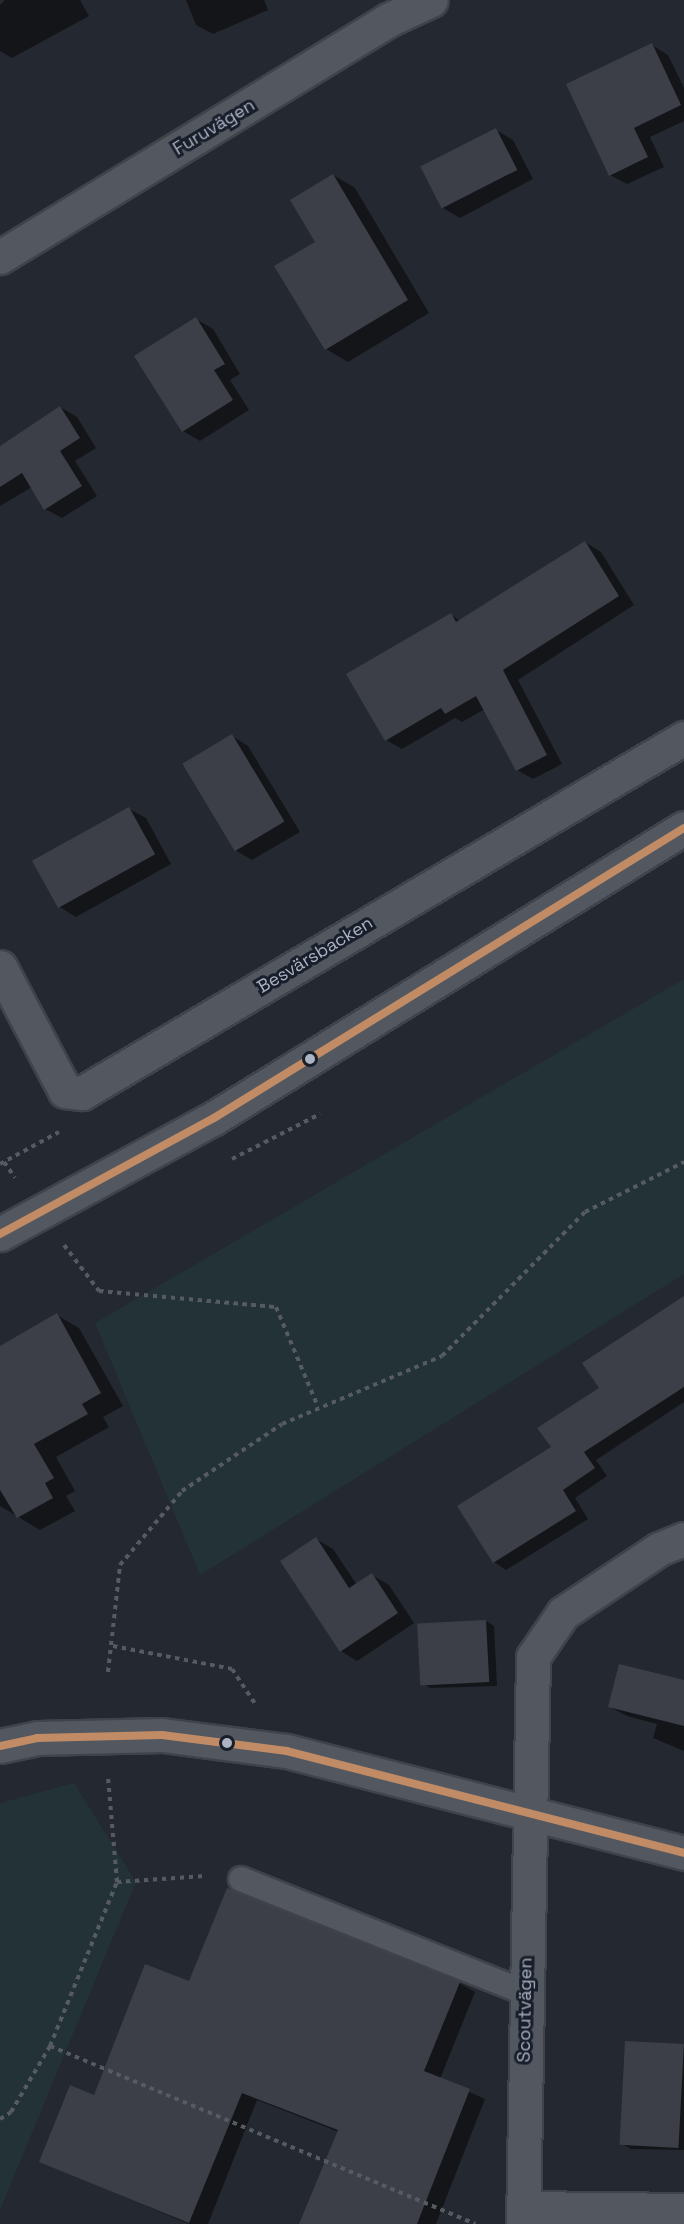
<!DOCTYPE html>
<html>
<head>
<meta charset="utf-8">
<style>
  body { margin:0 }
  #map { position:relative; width:684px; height:2224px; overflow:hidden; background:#242830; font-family:"Space Grotesk",sans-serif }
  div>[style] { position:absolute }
  .green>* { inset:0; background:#223236 }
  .shadow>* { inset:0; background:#0007 }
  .building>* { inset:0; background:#3c3f47; transform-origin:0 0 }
  .path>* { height:4px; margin-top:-2px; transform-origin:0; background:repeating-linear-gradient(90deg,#565b62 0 4.5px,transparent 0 9px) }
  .roads { filter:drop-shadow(2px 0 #404349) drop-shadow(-2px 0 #404349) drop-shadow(0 2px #404349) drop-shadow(0 -2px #404349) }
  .service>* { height:24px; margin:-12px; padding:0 12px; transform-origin:12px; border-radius:12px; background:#53575f }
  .minor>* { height:33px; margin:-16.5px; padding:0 16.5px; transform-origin:16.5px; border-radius:16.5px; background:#53575f }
  .tertiary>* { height:33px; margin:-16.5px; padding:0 16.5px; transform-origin:16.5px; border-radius:16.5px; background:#53575f }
  .bus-1>* { height:8px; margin:-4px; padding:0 4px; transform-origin:4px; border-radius:4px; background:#c18c65 }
  .dots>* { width:16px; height:16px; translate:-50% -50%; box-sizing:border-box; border:3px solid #181e2a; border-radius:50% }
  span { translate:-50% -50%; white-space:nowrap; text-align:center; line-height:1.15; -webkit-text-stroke:6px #181e2a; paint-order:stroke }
  .street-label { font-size:18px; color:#acb3c3 }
</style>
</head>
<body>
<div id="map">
  <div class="green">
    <i style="clip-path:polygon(684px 979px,684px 1274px,200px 1575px,95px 1323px)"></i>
    <i style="clip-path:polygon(74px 1783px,136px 1882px,0 2210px,0 1803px)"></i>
  </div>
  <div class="shadow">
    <i style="clip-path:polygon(5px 0,80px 0,89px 16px,12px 58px,0 51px,0 5px)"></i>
    <i style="clip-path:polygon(186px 0,264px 0,268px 10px,213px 34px,196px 25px)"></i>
    <i style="clip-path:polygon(652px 45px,668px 55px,684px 88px,684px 121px,650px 137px,664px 167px,627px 184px,610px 175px)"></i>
    <i style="clip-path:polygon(496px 130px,513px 140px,533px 179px,460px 218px,443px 208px)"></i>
    <i style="clip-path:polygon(333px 175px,355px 188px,429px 313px,348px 362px,326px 349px,317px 242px)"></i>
    <i style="clip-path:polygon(196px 319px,213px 329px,240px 374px,230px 380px,249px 410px,200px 441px,183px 431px)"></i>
    <i style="clip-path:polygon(60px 407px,77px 417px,96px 448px,75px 461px,97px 496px,62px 518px,45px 509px,32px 487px,0 506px,0 446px)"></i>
    <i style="clip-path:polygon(585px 542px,601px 552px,634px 605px,518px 680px,562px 764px,533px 779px,517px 770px,485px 709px,462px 722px,455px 718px,402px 749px,386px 740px,451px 615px,461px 621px)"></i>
    <i style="clip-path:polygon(232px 736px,248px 746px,300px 832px,252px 860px,235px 850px)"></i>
    <i style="clip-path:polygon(129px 809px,146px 818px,171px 864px,76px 917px,60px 907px)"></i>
    <i style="clip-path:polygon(684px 1298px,684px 1402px,596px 1460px,607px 1476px,575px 1498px,588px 1519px,506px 1570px,494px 1562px,553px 1448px)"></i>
    <i style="clip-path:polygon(57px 1315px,79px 1328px,123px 1406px,103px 1417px,109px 1427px,56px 1457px,75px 1491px,66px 1496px,75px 1511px,40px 1530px,0 1506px,0 1347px)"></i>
    <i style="clip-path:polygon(316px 1539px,333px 1549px,357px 1585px,372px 1575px,389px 1585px,414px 1623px,357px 1661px,341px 1651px)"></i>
    <i style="clip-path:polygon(486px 1621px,494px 1626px,497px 1686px,430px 1688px,421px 1683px)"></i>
    <i style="clip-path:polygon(684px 1682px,684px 1751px,653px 1738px,657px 1724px,627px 1716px,610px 1707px)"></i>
    <i style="clip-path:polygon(190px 1983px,459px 1983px,475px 1992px,440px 2079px,485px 2099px,436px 2224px,301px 2224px,339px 2132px,257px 2100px,208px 2224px,189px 2224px,41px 2161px)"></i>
    <i style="clip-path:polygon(684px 2045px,684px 2150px,631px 2149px,622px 2144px)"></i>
  </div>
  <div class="building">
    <i style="clip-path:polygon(652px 43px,681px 105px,634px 128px,648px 157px,609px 176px,566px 84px)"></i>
    <i style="left:496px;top:128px;width:47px;height:85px;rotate:63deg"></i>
    <i style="clip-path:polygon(333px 174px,408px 300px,325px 350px,274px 266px,315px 242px,290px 200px)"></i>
    <i style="clip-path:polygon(196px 317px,225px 364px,214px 370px,233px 400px,182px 432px,134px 356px)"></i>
    <i style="clip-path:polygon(60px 406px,80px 438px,60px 451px,82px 486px,44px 510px,22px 473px,0 487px,0 446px)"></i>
    <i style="clip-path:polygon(585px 541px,619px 596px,503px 670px,547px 755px,516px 771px,476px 696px,445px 714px,441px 708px,385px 741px,346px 674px,451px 613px,456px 622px)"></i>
    <i style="left:232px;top:734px;width:102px;height:58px;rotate:59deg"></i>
    <i style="left:129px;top:807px;width:54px;height:111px;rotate:61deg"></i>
    <i style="clip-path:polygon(684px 1296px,684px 1387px,584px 1452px,595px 1468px,563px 1490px,576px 1511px,493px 1563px,457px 1506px,551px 1447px,537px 1428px,599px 1388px,582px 1363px)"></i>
    <i style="clip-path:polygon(57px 1313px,101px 1393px,82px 1404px,88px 1414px,34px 1444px,54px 1478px,45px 1483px,53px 1498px,17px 1518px,0 1490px,0 1346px)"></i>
    <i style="clip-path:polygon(316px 1537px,349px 1588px,372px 1573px,398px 1613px,340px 1652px,280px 1561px)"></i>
    <i style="left:486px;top:1620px;width:62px;height:69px;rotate:87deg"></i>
    <i style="clip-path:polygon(619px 1664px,684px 1680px,684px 1726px,608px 1707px)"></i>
    <i style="clip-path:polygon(227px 1888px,460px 1982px,424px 2071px,470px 2089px,417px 2224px,299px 2224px,338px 2130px,242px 2093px,189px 2223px,39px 2162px,70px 2085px,94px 2095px,145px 1964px,189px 1981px)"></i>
    <i style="left:625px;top:2041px;width:59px;height:104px;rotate:3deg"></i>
  </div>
  <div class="path">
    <i style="left:232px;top:1159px;width:99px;rotate:-27.1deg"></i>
    <i style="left:4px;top:1162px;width:19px;rotate:55deg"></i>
    <i style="left:0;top:1164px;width:67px;rotate:-28.5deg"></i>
    <i style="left:64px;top:1245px;width:58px;rotate:52.7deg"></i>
    <i style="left:99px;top:1291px;width:178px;rotate:5.2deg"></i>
    <i style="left:276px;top:1307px;width:108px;rotate:67.2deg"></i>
    <i style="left:113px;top:1646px;width:121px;rotate:10.9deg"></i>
    <i style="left:232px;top:1669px;width:43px;rotate:56.3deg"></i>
    <i style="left:108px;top:1672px;width:108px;rotate:-83.6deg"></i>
    <i style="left:120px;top:1565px;width:97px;rotate:-50deg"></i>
    <i style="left:182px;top:1491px;width:120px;rotate:-33.8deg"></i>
    <i style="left:282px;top:1424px;width:174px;rotate:-23deg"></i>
    <i style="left:442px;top:1356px;width:203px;rotate:-45.2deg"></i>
    <i style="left:585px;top:1212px;width:111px;rotate:-26.8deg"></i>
    <i style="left:117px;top:1882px;width:88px;rotate:-3.9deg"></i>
    <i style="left:50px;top:2046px;width:461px;rotate:22.7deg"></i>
    <i style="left:0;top:2119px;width:13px;rotate:-32deg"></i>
    <i style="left:11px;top:2112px;width:77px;rotate:-59.4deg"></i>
    <i style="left:50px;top:2046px;width:177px;rotate:-67.8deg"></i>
    <i style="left:117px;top:1882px;width:105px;rotate:-94.9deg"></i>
  </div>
  <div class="roads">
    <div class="service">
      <i style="left:241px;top:1879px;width:305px;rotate:21.8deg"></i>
    </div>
    <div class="minor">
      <i style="left:0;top:257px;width:455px;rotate:-31.4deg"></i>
      <i style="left:388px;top:20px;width:47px;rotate:-24.9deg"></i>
      <i style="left:0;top:967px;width:140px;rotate:62.3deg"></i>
      <i style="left:65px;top:1091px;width:17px;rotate:7deg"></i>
      <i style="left:82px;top:1093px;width:699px;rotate:-30.53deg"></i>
      <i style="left:523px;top:2208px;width:161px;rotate:0.7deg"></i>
      <i style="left:523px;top:2224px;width:567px;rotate:-88.99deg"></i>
      <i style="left:533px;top:1657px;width:53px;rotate:-55.7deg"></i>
      <i style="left:563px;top:1613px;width:115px;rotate:-33.7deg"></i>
      <i style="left:659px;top:1549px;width:27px;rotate:-22deg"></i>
    </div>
    <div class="tertiary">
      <i style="left:0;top:1234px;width:243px;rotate:-28.5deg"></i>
      <i style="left:214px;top:1118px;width:552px;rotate:-31.68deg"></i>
      <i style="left:0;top:1746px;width:38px;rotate:-12deg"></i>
      <i style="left:37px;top:1738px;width:125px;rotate:-1.4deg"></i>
      <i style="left:162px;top:1735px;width:126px;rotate:7.3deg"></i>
      <i style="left:287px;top:1751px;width:410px;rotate:14.4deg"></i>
    </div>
  </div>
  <div class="bus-1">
    <i style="left:0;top:1234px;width:243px;rotate:-28.5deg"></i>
    <i style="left:214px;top:1118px;width:552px;rotate:-31.68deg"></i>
    <i style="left:0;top:1746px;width:38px;rotate:-12deg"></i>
    <i style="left:37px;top:1738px;width:125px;rotate:-1.4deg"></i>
    <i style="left:162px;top:1735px;width:126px;rotate:7.3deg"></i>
    <i style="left:287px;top:1751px;width:410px;rotate:14.4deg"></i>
  </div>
  <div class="dots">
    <i style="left:310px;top:1059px;background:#acb3c3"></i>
    <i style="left:227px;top:1743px;background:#acb3c3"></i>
  </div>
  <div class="street-label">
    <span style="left:214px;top:127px;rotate:-31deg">Furuvägen</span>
    <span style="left:315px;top:955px;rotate:-31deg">Besvärsbacken</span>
    <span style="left:525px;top:2010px;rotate:-89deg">Scoutvägen</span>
  </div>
</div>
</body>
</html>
